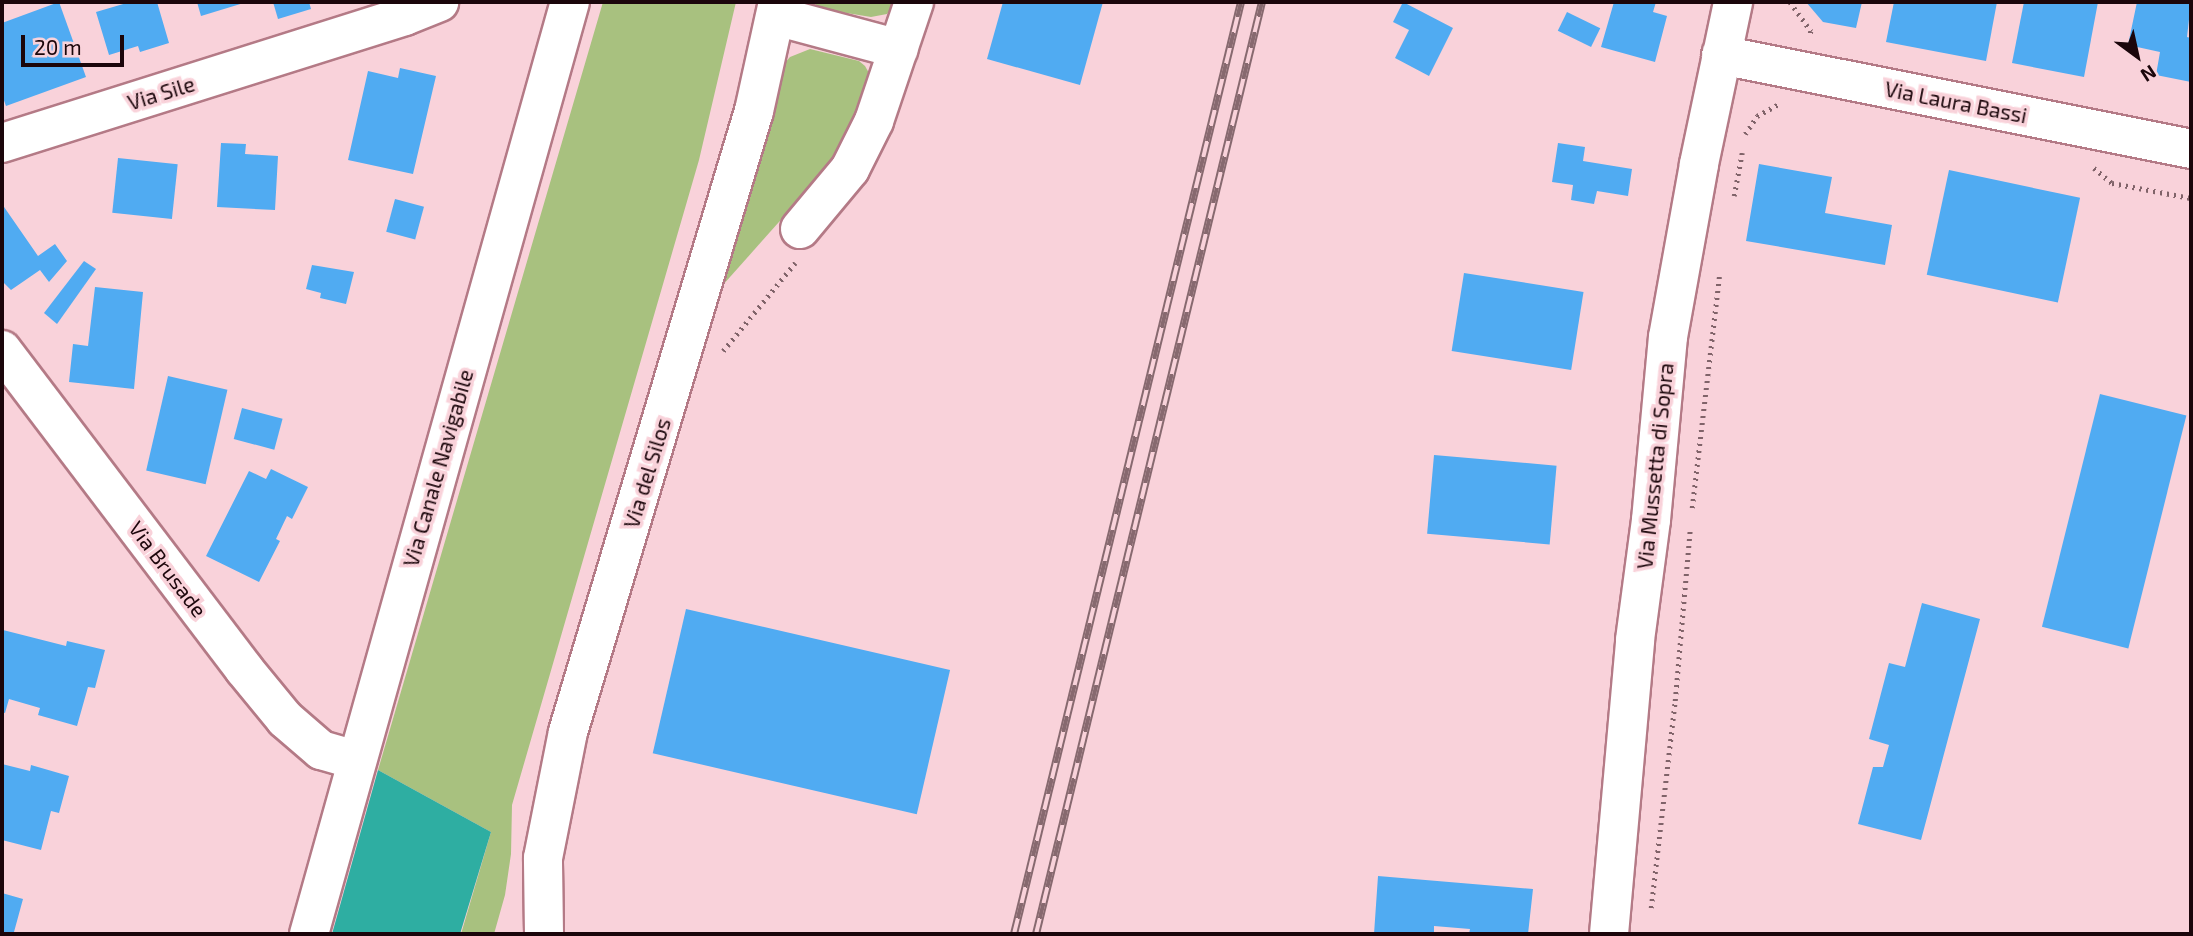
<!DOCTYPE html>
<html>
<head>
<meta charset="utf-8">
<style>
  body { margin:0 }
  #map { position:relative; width:2193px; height:936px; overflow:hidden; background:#f9d2da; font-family:"Exo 2",sans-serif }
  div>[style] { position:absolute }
  .green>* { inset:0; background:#a8c17f }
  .water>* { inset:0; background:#2eaea2 }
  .building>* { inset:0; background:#50abf2; transform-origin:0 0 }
  .path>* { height:4.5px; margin-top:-2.25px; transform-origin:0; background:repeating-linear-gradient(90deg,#806369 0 2px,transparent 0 7px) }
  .roads { filter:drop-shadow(2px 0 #b47a86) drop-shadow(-2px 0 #b47a86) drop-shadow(0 2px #b47a86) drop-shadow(0 -2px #b47a86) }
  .minor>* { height:38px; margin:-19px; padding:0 19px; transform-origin:19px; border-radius:19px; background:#fff }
  .tertiary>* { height:38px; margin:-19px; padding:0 19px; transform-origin:19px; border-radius:19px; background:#fff }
  .rail>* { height:8px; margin-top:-4px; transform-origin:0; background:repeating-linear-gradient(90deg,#f9d2da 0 16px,#87696f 0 32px); box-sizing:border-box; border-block:2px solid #87696f }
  span { translate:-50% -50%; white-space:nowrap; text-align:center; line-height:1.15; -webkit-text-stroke:7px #f9d2da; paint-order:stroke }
  .street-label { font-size:21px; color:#1b060b }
  .frame { position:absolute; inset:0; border:4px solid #1b060b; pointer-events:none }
  .north { position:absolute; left:2102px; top:21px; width:70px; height:70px; -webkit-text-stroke:5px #f9d2da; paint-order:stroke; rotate:147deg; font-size:19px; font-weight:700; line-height:28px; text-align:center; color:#1b060b }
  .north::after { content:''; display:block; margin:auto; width:24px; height:32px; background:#1b060b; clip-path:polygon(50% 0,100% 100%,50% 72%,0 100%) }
  .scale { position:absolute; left:21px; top:35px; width:103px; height:32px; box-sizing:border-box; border:4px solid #1b060b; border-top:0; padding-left:9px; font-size:21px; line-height:24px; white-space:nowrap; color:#1b060b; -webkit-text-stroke:5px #f9d2da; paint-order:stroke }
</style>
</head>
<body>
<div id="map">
  <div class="green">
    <i style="clip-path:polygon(603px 2px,736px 2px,699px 160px,512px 805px,511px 854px,505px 895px,494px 934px,461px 934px,491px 832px,378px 770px)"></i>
    <i style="clip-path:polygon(812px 2px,895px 2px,887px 14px,871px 17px,822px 9px)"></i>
    <i style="clip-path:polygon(810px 49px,859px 61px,865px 66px,873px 80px,862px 111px,820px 176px,722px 286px,783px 65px,790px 57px)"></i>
  </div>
  <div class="water">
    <i style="clip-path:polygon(378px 770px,491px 832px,460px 934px,332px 934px)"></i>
  </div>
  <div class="building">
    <i style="clip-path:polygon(59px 2px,86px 77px,6px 106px,2px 95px,2px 23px)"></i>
    <i style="clip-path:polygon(130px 2px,157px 2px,169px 43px,140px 52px,138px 46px,109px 55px,96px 12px)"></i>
    <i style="clip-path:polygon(197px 2px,247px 2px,201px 16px)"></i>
    <i style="clip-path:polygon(273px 2px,309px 2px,311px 9px,278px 19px)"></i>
    <i style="clip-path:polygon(1003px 2px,1103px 2px,1080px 85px,987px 59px)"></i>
    <i style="clip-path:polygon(1403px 2px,1453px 28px,1429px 76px,1395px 58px,1409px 30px,1393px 22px)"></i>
    <i style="clip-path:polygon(1614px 2px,1656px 2px,1653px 12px,1667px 16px,1655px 62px,1601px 47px)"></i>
    <i style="clip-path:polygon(1806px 2px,1862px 2px,1856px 28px,1823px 22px)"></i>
    <i style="clip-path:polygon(1894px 2px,1997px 2px,1986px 61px,1886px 42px)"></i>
    <i style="clip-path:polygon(2024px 2px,2098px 2px,2084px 77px,2012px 63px)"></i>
    <i style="clip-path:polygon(2137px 2px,2191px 2px,2187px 37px,2191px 38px,2191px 82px,2156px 75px,2160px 52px,2128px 45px)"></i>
    <i style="left:1567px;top:12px;width:37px;height:21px;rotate:26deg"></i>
    <i style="clip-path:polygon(400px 68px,436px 76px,413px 174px,348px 160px,368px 71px,398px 78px)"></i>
    <i style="clip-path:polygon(221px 143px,246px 144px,245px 154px,278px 156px,275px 210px,217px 207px)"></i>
    <i style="clip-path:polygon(1558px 143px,1585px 147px,1583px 161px,1632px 169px,1628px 196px,1597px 191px,1594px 204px,1571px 200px,1573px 185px,1552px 182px)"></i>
    <i style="left:118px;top:158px;width:60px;height:55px;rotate:6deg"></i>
    <i style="clip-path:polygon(1759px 164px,1832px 177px,1825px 213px,1892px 225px,1885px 265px,1746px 241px)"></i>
    <i style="left:1949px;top:170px;width:134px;height:107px;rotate:12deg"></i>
    <i style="left:395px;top:199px;width:30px;height:34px;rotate:15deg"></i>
    <i style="clip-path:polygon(2px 204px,38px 256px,55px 244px,67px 261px,49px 282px,40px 270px,11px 290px,2px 281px)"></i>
    <i style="clip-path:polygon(84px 261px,96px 269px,57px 324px,44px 313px)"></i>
    <i style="clip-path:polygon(312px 265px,354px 272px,346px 304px,320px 298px,321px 293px,306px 289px)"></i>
    <i style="left:1464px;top:273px;width:121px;height:79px;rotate:9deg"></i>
    <i style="clip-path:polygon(95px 287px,143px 292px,134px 389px,69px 382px,73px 344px,88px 346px)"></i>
    <i style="left:168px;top:376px;width:61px;height:97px;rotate:13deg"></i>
    <i style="left:2100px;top:394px;width:89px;height:240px;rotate:14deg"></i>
    <i style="left:242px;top:408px;width:42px;height:32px;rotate:15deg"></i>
    <i style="left:1434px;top:455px;width:123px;height:79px;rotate:5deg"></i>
    <i style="clip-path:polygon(271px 469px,308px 487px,292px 519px,287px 516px,276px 539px,280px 541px,259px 582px,206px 556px,249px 471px,266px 479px)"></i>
    <i style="clip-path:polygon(1922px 603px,1980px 619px,1921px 840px,1858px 824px,1873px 767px,1883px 767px,1889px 745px,1869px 739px,1889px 663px,1905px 667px)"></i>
    <i style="left:686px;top:609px;width:271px;height:148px;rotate:13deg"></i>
    <i style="clip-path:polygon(3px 630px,66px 646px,67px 641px,105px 650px,95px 688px,88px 687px,77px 726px,38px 715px,40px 708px,9px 699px,5px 713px,2px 712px)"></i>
    <i style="clip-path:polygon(2px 764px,30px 771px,31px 765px,69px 776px,59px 813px,51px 811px,41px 850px,2px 840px)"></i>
    <i style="clip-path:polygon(1378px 876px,1533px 889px,1528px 934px,1469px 934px,1470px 929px,1434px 926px,1434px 934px,1374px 934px)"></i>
    <i style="clip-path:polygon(2px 893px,23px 899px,14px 932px,18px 934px,2px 934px)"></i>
  </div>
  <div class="path">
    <i style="left:1790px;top:2px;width:36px;rotate:54deg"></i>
    <i style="left:1811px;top:31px;width:5px;rotate:101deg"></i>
    <i style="left:1745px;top:134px;width:22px;rotate:-56deg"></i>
    <i style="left:1757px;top:116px;width:25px;rotate:-29deg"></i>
    <i style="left:2094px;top:168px;width:23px;rotate:40deg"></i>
    <i style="left:2112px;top:183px;width:80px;rotate:10.8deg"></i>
    <i style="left:1734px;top:196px;width:44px;rotate:-79.5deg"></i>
    <i style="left:723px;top:351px;width:114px;rotate:-50.7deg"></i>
    <i style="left:1692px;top:508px;width:233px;rotate:-83.3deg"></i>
    <i style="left:1651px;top:908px;width:208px;rotate:-83.4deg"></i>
    <i style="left:1675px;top:701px;width:172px;rotate:-85deg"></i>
  </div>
  <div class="roads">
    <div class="minor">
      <i style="left:1721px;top:55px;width:479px;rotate:11.3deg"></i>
      <i style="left:2px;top:143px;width:423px;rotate:-17.5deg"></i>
      <i style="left:405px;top:16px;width:37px;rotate:-22deg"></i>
      <i style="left:2px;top:350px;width:400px;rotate:52.8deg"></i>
      <i style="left:244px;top:669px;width:65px;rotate:50.6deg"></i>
      <i style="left:285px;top:719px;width:48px;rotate:40.7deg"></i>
      <i style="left:321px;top:750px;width:36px;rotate:16deg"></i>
      <i style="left:309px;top:934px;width:968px;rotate:-74.36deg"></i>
      <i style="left:1609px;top:934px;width:295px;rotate:-84.9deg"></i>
      <i style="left:1635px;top:640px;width:121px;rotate:-82.4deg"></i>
      <i style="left:1651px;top:520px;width:184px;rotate:-84.7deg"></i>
      <i style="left:1668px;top:337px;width:176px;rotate:-79.8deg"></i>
      <i style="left:1699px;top:164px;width:166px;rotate:-78.1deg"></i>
    </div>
    <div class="tertiary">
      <i style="left:776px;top:16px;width:127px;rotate:15deg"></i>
      <i style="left:800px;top:229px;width:78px;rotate:-50.2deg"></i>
      <i style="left:850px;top:169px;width:54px;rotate:-63.4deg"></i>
      <i style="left:874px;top:121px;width:126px;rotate:-71.4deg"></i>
      <i style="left:544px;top:934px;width:76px;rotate:-90.8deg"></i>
      <i style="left:543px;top:858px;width:128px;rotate:-78.8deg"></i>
      <i style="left:568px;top:732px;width:648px;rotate:-73.33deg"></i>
      <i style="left:754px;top:111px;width:112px;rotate:-77.6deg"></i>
    </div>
  </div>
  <div class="rail">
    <i style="left:1014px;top:934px;width:959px;rotate:-76.31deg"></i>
    <i style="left:1036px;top:934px;width:959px;rotate:-76.37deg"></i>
  </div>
  <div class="street-label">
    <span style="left:161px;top:93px;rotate:-17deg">Via Sile</span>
    <span style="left:1956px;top:102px;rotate:11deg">Via Laura Bassi</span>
    <span style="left:1655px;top:466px;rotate:-84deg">Via Mussetta di Sopra</span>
    <span style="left:438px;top:468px;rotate:-74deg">Via Canale Navigabile</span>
    <span style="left:647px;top:473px;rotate:-73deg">Via del Silos</span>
    <span style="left:168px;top:569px;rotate:53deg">Via Brusade</span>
  </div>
  <div class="frame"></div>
  <div class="north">N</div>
  <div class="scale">20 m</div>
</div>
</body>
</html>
